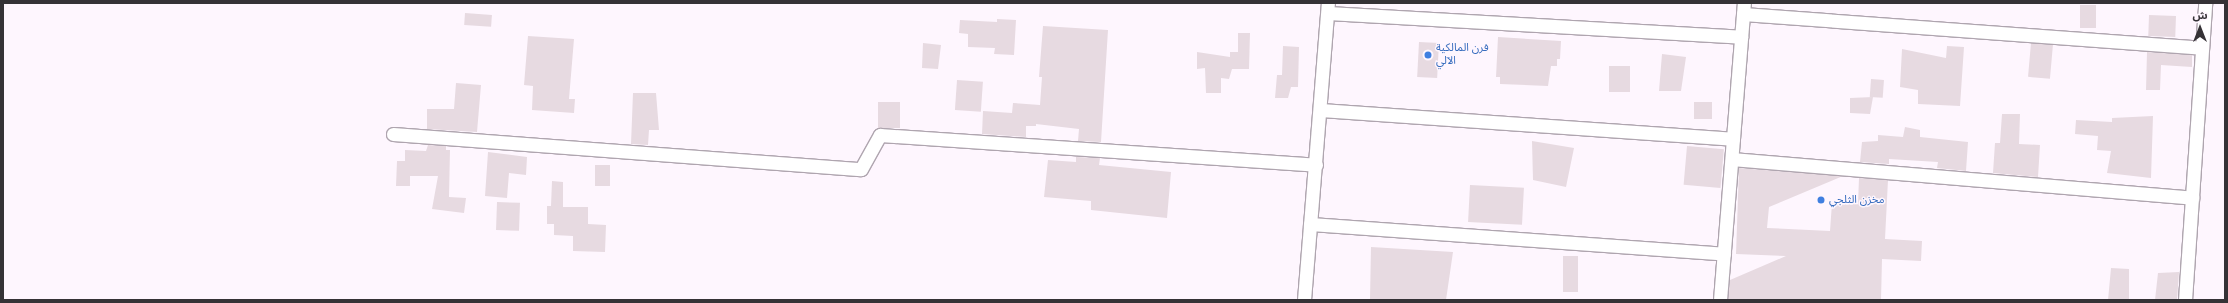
<!DOCTYPE html>
<html>
<head>
<meta charset="utf-8">
<style>
  body { margin:0 }
  #map { position:relative; width:2228px; height:303px; overflow:hidden; background:#fef6fe; font-family:"Varela Round","Noto Sans Arabic",sans-serif }
  div>[style] { position:absolute }
  .building>* { inset:0; background:#e7dae1; transform-origin:0 0 }
  .roads { filter:drop-shadow(1px 0 #afa5af) drop-shadow(-1px 0 #afa5af) drop-shadow(0 1px #afa5af) drop-shadow(0 -1px #afa5af) }
  .street>* { height:13px; margin:-6.5px; padding:0 6.5px; transform-origin:6.5px; border-radius:6.5px; background:#fff }
  .dots>* { width:11px; height:11px; translate:-50% -50%; box-sizing:border-box; border:2px solid #fef6fe; border-radius:50% }
  span { translate:-50% -50%; white-space:nowrap; text-align:center; line-height:1.15; -webkit-text-stroke:3px #fef6fe; paint-order:stroke }
  .shop-label { font-size:11px; color:#366cbe }
  .left { translate:0 -50%; text-align:left }
  .frame { position:absolute; inset:0; border:4px solid #353236; pointer-events:none }
  .north { position:absolute; left:2180px; top:8px; width:40px; height:40px; -webkit-text-stroke:3px #fef6fe; paint-order:stroke; rotate:0deg; font-size:11px; font-weight:700; line-height:16px; text-align:center; color:#353236 }
  .north::after { content:''; display:block; margin:auto; width:14px; height:18px; background:#353236; clip-path:polygon(50% 0,100% 100%,50% 72%,0 100%) }
</style>
</head>
<body>
<div id="map">
  <div class="building">
    <i style="left:2080px;top:5px;width:16px;height:23px"></i>
    <i style="left:465px;top:13px;width:27px;height:12px;rotate:4deg"></i>
    <i style="left:2149px;top:15px;width:27px;height:21px;rotate:2deg"></i>
    <i style="clip-path:polygon(997px 19px,1016px 20px,1014px 55px,994px 54px,995px 48px,968px 47px,968px 34px,959px 33px,960px 20px,997px 22px)"></i>
    <i style="clip-path:polygon(1043px 26px,1108px 30px,1101px 142px,1078px 141px,1079px 129px,1036px 124px,1036px 126px,1026px 126px,1026px 137px,982px 134px,983px 111px,1012px 113px,1013px 103px,1040px 105px,1042px 77px,1039px 77px)"></i>
    <i style="clip-path:polygon(1238px 33px,1250px 33px,1249px 69px,1232px 69px,1229px 79px,1221px 78px,1221px 93px,1206px 93px,1205px 68px,1197px 69px,1197px 52px,1230px 57px,1230px 52px,1238px 52px)"></i>
    <i style="clip-path:polygon(528px 36px,574px 39px,569px 99px,575px 99px,574px 113px,532px 110px,533px 86px,524px 85px)"></i>
    <i style="clip-path:polygon(1498px 37px,1561px 41px,1560px 59px,1557px 59px,1557px 66px,1551px 66px,1548px 86px,1500px 84px,1500px 77px,1496px 77px)"></i>
    <i style="left:1419px;top:42px;width:20px;height:35px;rotate:3deg"></i>
    <i style="clip-path:polygon(923px 43px,941px 45px,938px 69px,922px 68px)"></i>
    <i style="left:2031px;top:43px;width:22px;height:34px;rotate:5deg"></i>
    <i style="clip-path:polygon(1283px 46px,1299px 47px,1298px 87px,1291px 87px,1288px 98px,1275px 98px,1277px 75px,1282px 75px)"></i>
    <i style="clip-path:polygon(1947px 46px,1964px 47px,1960px 106px,1918px 104px,1918px 90px,1900px 87px,1902px 49px,1946px 58px)"></i>
    <i style="clip-path:polygon(2147px 52px,2192px 55px,2192px 67px,2161px 65px,2160px 90px,2146px 90px)"></i>
    <i style="clip-path:polygon(1662px 54px,1686px 57px,1681px 91px,1659px 91px)"></i>
    <i style="left:1609px;top:66px;width:21px;height:26px"></i>
    <i style="left:1871px;top:79px;width:13px;height:18px;rotate:4deg"></i>
    <i style="left:957px;top:80px;width:26px;height:30px;rotate:4deg"></i>
    <i style="clip-path:polygon(456px 83px,481px 85px,477px 132px,427px 129px,427px 109px,454px 109px)"></i>
    <i style="clip-path:polygon(633px 93px,656px 93px,659px 130px,649px 130px,648px 145px,631px 144px)"></i>
    <i style="clip-path:polygon(1873px 97px,1870px 114px,1850px 113px,1850px 98px)"></i>
    <i style="left:878px;top:102px;width:22px;height:26px"></i>
    <i style="left:1694px;top:102px;width:18px;height:17px"></i>
    <i style="clip-path:polygon(2002px 114px,2020px 114px,2019px 144px,2040px 145px,2038px 177px,1993px 173px,1995px 143px,2000px 143px)"></i>
    <i style="clip-path:polygon(2153px 116px,2151px 178px,2107px 173px,2111px 151px,2097px 150px,2098px 136px,2075px 134px,2076px 120px,2112px 122px,2112px 118px)"></i>
    <i style="clip-path:polygon(1905px 127px,1920px 130px,1920px 137px,1968px 142px,1966px 171px,1937px 168px,1938px 162px,1889px 159px,1889px 164px,1860px 162px,1862px 142px,1878px 141px,1878px 135px,1903px 137px)"></i>
    <i style="clip-path:polygon(1532px 141px,1574px 148px,1566px 187px,1533px 180px)"></i>
    <i style="clip-path:polygon(428px 145px,446px 146px,446px 150px,450px 150px,449px 197px,466px 198px,464px 213px,432px 209px,438px 176px,410px 176px,410px 186px,396px 186px,397px 161px,405px 161px,405px 150px,426px 151px)"></i>
    <i style="left:1687px;top:146px;width:37px;height:39px;rotate:5deg"></i>
    <i style="clip-path:polygon(488px 152px,527px 157px,526px 175px,509px 173px,507px 198px,485px 196px)"></i>
    <i style="clip-path:polygon(1076px 157px,1100px 158px,1099px 165px,1171px 172px,1167px 218px,1091px 210px,1091px 201px,1044px 197px,1048px 160px,1076px 162px)"></i>
    <i style="left:595px;top:165px;width:15px;height:21px"></i>
    <i style="clip-path:polygon(1739px 168px,1843px 176px,1769px 207px,1767px 228px,1830px 231px,1832px 203px,1858px 204px,1859px 178px,1888px 180px,1885px 239px,1922px 241px,1921px 261px,1882px 259px,1881px 300px,1728px 300px,1730px 280px,1786px 256px,1736px 254px)"></i>
    <i style="clip-path:polygon(552px 181px,563px 182px,563px 207px,588px 207px,588px 224px,606px 225px,605px 252px,573px 251px,573px 236px,554px 235px,554px 224px,547px 224px,547px 206px,551px 206px)"></i>
    <i style="left:1470px;top:185px;width:54px;height:37px;rotate:3deg"></i>
    <i style="left:497px;top:202px;width:23px;height:28px;rotate:2deg"></i>
    <i style="clip-path:polygon(1371px 247px,1453px 252px,1446px 300px,1370px 300px)"></i>
    <i style="left:1563px;top:256px;width:15px;height:36px"></i>
    <i style="clip-path:polygon(2111px 268px,2129px 269px,2129px 300px,2108px 300px)"></i>
    <i style="clip-path:polygon(2179px 272px,2177px 300px,2155px 300px,2158px 273px)"></i>
  </div>
  <div class="roads">
    <div class="street">
      <i style="left:1328px;top:13px;width:414px;rotate:3.3deg"></i>
      <i style="left:1743px;top:14px;width:460px;rotate:4.2deg"></i>
      <i style="left:1320px;top:110px;width:414px;rotate:4deg"></i>
      <i style="left:393px;top:134px;width:469px;rotate:4.3deg"></i>
      <i style="left:861px;top:169px;width:39px;rotate:-61deg"></i>
      <i style="left:880px;top:135px;width:437px;rotate:3.9deg"></i>
      <i style="left:1732px;top:159px;width:462px;rotate:4.8deg"></i>
      <i style="left:1310px;top:224px;width:415px;rotate:4.1deg"></i>
      <i style="left:1304px;top:300px;width:298px;rotate:-85.4deg"></i>
      <i style="left:1720px;top:300px;width:298px;rotate:-85.4deg"></i>
      <i style="left:2185px;top:300px;width:298px;rotate:-86.1deg"></i>
    </div>
  </div>
  <div class="dots">
    <i style="left:1428px;top:55px;background:#3f7fe0"></i>
    <i style="left:1821px;top:200px;background:#3f7fe0"></i>
  </div>
  <div class="shop-label">
    <span class="left" style="left:1436px;top:55px">فرن المالكية<br>الآلي</span>
    <span class="left" style="left:1829px;top:200px">مخزن الثلجي</span>
  </div>
  <div class="frame"></div>
  <div class="north">ش</div>
</div>
</body>
</html>
